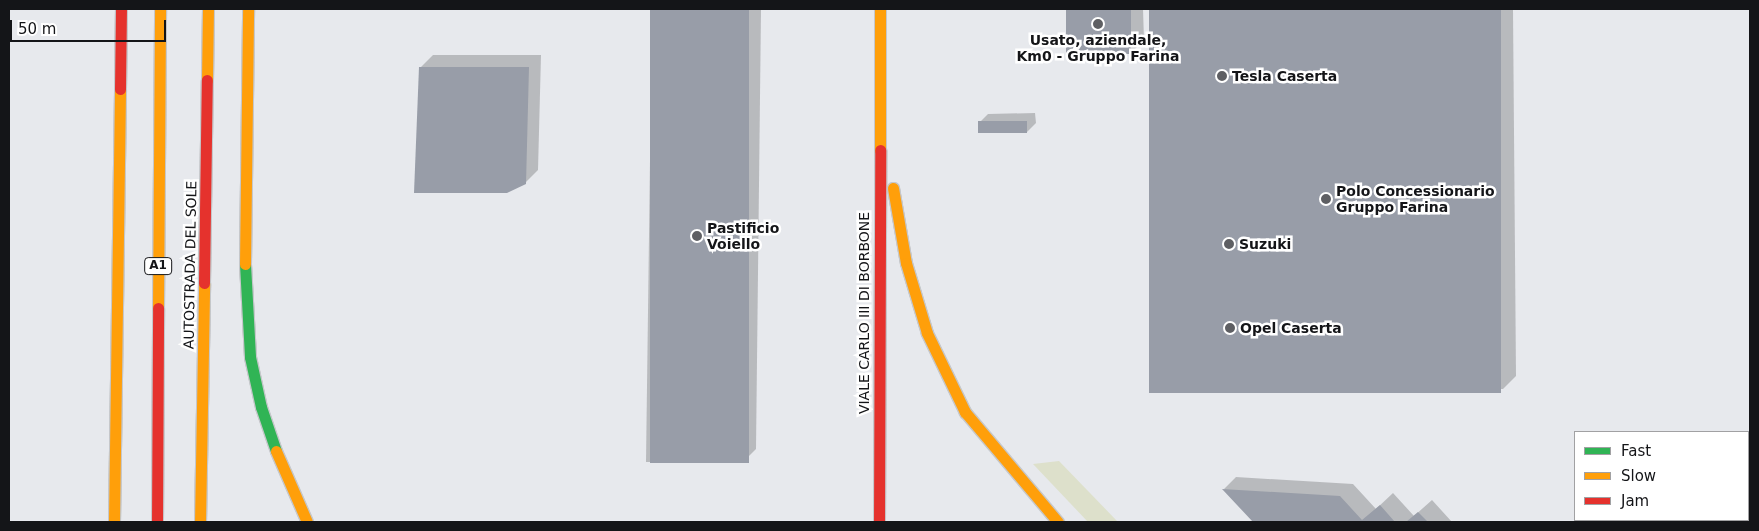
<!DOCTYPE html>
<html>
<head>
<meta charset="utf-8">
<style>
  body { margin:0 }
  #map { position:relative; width:1759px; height:531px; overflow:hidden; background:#e7e9ed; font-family:"DejaVu Sans",sans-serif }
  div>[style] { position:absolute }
  .green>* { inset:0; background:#dde0cb }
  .shadow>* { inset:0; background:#0003 }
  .building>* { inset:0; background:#989da8; transform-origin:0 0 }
  .roads { filter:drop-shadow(1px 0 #c5c7ca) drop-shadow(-1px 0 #c5c7ca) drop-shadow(0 1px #c5c7ca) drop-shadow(0 -1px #c5c7ca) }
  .fast>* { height:11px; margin:-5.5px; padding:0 5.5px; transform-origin:5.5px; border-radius:5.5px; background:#30b455 }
  .slow>* { height:11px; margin:-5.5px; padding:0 5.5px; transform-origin:5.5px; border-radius:5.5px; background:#ff9f0a }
  .jam>* { height:11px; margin:-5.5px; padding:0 5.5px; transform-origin:5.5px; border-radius:5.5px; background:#e5322d }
  .dots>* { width:14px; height:14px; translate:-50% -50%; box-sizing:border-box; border:2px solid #fff; border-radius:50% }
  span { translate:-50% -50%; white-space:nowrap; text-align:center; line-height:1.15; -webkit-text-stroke:5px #fff; paint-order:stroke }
  .shield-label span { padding:1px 4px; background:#fff; border:1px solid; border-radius:4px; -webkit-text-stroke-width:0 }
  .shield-label { font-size:12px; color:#141518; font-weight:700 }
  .poi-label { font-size:14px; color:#141518; font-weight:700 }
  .left { translate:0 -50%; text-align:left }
  .street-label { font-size:14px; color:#141518 }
  .frame { position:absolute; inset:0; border:10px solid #141518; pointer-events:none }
  .legend { position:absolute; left:1574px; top:431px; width:175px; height:90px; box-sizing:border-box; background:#fff; border:1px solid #a1a1a3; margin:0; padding:6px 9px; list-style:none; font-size:15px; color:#141518 }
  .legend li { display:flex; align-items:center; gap:10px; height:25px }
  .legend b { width:25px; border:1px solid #a1a1a3 }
  .scale { position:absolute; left:10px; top:20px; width:156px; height:22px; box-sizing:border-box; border:2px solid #141518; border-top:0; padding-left:6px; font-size:15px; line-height:18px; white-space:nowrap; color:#141518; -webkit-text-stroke:4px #fff; paint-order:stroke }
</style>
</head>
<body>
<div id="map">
  <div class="green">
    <i style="clip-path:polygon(1059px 461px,1118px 522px,1088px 522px,1033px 464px)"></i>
  </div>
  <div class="shadow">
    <i style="clip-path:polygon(652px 9px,761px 9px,756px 449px,743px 462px,646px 462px)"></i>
    <i style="clip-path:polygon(1067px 9px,1143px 9px,1144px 40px,1131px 53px,1067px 53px)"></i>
    <i style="clip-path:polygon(1151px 9px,1513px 9px,1516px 376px,1503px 389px,1154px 391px)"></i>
    <i style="clip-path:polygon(433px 55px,541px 55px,538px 170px,525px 183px,420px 68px)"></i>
    <i style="clip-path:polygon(1035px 113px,1036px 123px,1027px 132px,979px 123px,988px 114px)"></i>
    <i style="clip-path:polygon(1236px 477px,1353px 484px,1376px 509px,1393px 493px,1414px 516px,1432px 500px,1452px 522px,1254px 522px,1224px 489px)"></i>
  </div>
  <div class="building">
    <i style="left:650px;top:9px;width:99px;height:454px"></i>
    <i style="left:1066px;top:9px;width:65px;height:45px"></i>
    <i style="left:1149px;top:9px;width:352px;height:384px"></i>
    <i style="clip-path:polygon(419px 67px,529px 67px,526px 184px,507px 193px,414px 193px)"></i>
    <i style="left:1027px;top:121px;width:12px;height:49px;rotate:90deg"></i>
    <i style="clip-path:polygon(1222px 489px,1340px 496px,1362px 520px,1380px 505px,1395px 522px,1253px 522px)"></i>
    <i style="clip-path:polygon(1418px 512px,1428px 522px,1406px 522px)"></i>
  </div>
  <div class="roads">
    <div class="fast">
      <i style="left:245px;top:264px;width:93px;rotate:86.9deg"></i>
      <i style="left:250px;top:357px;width:51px;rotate:77.6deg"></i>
      <i style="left:261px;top:407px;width:46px;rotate:71.2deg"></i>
    </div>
    <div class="slow">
      <i style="left:207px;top:80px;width:71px;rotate:-89.2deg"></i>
      <i style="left:880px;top:150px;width:141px;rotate:-90deg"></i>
      <i style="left:893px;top:188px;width:76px;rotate:80.2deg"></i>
      <i style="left:906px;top:263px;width:73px;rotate:73.3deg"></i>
      <i style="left:927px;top:333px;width:88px;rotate:64.3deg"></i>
      <i style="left:965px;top:412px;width:144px;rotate:49.8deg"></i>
      <i style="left:245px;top:264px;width:255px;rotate:-89.3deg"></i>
      <i style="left:158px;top:308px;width:299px;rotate:-89.6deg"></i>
      <i style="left:276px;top:451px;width:77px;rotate:66.4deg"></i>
      <i style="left:114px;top:522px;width:433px;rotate:-89.2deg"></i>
      <i style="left:200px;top:522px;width:239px;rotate:-89deg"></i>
    </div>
    <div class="jam">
      <i style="left:120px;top:89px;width:80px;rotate:-89.3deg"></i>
      <i style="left:204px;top:283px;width:203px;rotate:-89.2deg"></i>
      <i style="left:157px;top:522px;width:214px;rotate:-89.7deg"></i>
      <i style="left:879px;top:522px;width:372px;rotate:-89.8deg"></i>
    </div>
  </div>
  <div class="dots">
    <i style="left:1098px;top:24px;background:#5e5f63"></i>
    <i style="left:1222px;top:76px;background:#5e5f63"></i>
    <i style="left:1326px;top:199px;background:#5e5f63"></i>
    <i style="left:697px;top:236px;background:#5e5f63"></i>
    <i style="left:1229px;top:244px;background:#5e5f63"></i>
    <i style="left:1230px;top:328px;background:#5e5f63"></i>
  </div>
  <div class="shield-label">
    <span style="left:158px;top:266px">A1</span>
  </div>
  <div class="poi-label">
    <span style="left:1098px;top:48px">Usato, aziendale,<br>Km0 - Gruppo Farina</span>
    <span class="left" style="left:1232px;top:76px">Tesla Caserta</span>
    <span class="left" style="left:1336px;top:199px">Polo Concessionario<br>Gruppo Farina</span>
    <span class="left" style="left:707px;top:236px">Pastificio<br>Voiello</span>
    <span class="left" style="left:1239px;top:244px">Suzuki</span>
    <span class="left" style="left:1240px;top:328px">Opel Caserta</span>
  </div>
  <div class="street-label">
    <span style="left:190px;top:265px;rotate:-89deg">AUTOSTRADA DEL SOLE</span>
    <span style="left:864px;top:313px;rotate:-90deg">VIALE CARLO III DI BORBONE</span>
  </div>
  <div class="frame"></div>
  <ul class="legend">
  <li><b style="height:6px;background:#30b455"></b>Fast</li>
  <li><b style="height:6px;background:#ff9f0a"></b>Slow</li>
  <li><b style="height:6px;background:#e5322d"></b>Jam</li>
  </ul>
  <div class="scale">50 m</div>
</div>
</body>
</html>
